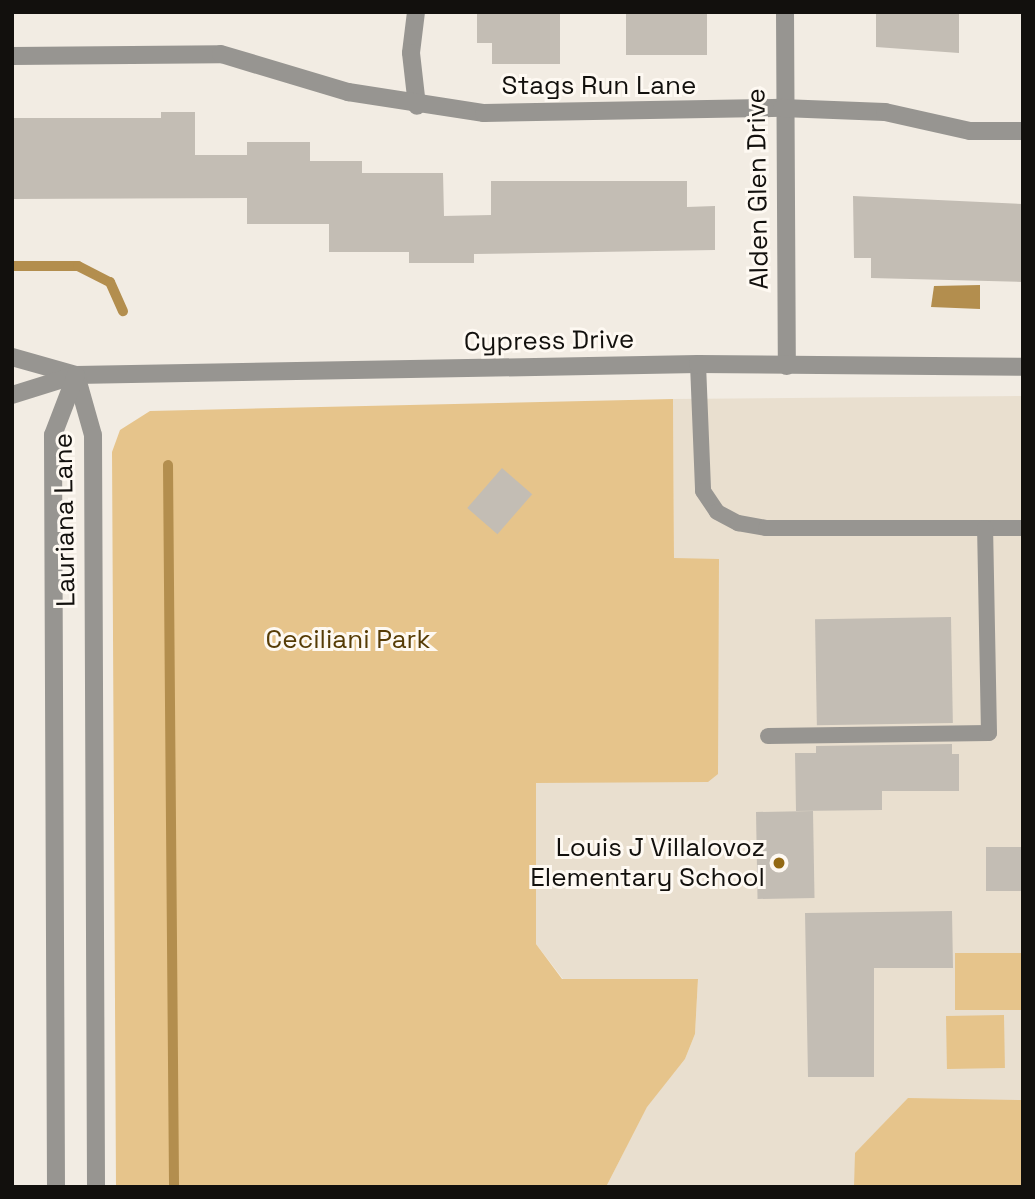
<!DOCTYPE html>
<html>
<head>
<meta charset="utf-8">
<style>
  body { margin:0 }
  #map { position:relative; width:1035px; height:1199px; overflow:hidden; background:#f2ece3; font-family:"Space Grotesk",sans-serif }
  div>[style] { position:absolute }
  .built>* { inset:0; background:#e9dfcf }
  .green>* { inset:0; background:#e6c48b; transform-origin:0 0 }
  .water>* { inset:0; background:#b38e4e }
  .stream>* { height:10px; margin:-5px; padding:0 5px; transform-origin:5px; border-radius:5px; background:#b38e4e }
  .building>* { inset:0; background:#c3bdb4; transform-origin:0 0 }
  .service>* { height:16px; margin:-8px; padding:0 8px; transform-origin:8px; border-radius:8px; background:#979591 }
  .minor>* { height:18px; margin:-9px; padding:0 9px; transform-origin:9px; border-radius:9px; background:#979591 }
  .tertiary>* { height:18px; margin:-9px; padding:0 9px; transform-origin:9px; border-radius:9px; background:#979591 }
  .dots>* { width:19px; height:19px; translate:-50% -50%; box-sizing:border-box; border:4px solid #fef9f2; border-radius:50% }
  span { translate:-50% -50%; white-space:nowrap; text-align:center; line-height:1.15; -webkit-text-stroke:6px #fef9f2; paint-order:stroke }
  .street-label { font-size:26px; color:#12100d }
  .park-label { font-size:26px; color:#563c06 }
  .poi-label { font-size:26px; color:#12100d }
  .right { translate:-100% -50%; text-align:right }
  .frame { position:absolute; inset:0; border:14px solid #12100d; pointer-events:none }
</style>
</head>
<body>
<div id="map">
  <div class="built">
    <i style="clip-path:polygon(1023px 396px,1023px 1187px,606px 1187px,647px 1106px,685px 1059px,695px 1034px,698px 980px,563px 979px,536px 944px,536px 782px,708px 782px,718px 559px,674px 559px,673px 399px)"></i>
  </div>
  <div class="green">
    <i style="clip-path:polygon(673px 399px,674px 558px,719px 559px,718px 774px,708px 782px,536px 783px,536px 944px,562px 979px,698px 979px,695px 1034px,685px 1059px,647px 1107px,606px 1187px,116px 1187px,112px 452px,120px 430px,150px 411px)"></i>
    <i style="left:955px;top:953px;width:68px;height:57px"></i>
    <i style="left:1004px;top:1015px;width:53px;height:58px;rotate:89deg"></i>
    <i style="clip-path:polygon(908px 1098px,1023px 1100px,1023px 1187px,854px 1187px,855px 1153px)"></i>
  </div>
  <div class="water">
    <i style="clip-path:polygon(980px 285px,980px 309px,931px 307px,934px 286px)"></i>
  </div>
  <div class="stream">
    <i style="left:12px;top:266px;width:66px"></i>
    <i style="left:78px;top:266px;width:36px;rotate:27deg"></i>
    <i style="left:110px;top:282px;width:32px;rotate:66deg"></i>
    <i style="left:168px;top:465px;width:722px;rotate:89.52deg"></i>
  </div>
  <div class="building">
    <i style="clip-path:polygon(477px 12px,560px 12px,560px 64px,492px 64px,492px 43px,477px 43px)"></i>
    <i style="left:626px;top:12px;width:81px;height:43px"></i>
    <i style="clip-path:polygon(876px 12px,959px 12px,959px 53px,876px 47px)"></i>
    <i style="clip-path:polygon(161px 112px,195px 112px,195px 155px,247px 155px,247px 142px,310px 142px,310px 161px,362px 161px,362px 173px,443px 173px,444px 216px,491px 215px,491px 181px,687px 181px,687px 207px,715px 206px,715px 250px,474px 254px,474px 263px,409px 263px,409px 252px,329px 252px,329px 224px,247px 224px,247px 198px,12px 199px,12px 118px,161px 118px)"></i>
    <i style="clip-path:polygon(853px 196px,1023px 204px,1023px 282px,871px 278px,871px 258px,854px 258px)"></i>
    <i style="left:502px;top:468px;width:40px;height:53px;rotate:41deg"></i>
    <i style="left:951px;top:617px;width:106px;height:136px;rotate:89deg"></i>
    <i style="clip-path:polygon(952px 744px,952px 754px,959px 754px,959px 791px,882px 791px,882px 810px,796px 811px,795px 753px,816px 753px,816px 746px)"></i>
    <i style="left:813px;top:811px;width:87px;height:57px;rotate:89deg"></i>
    <i style="left:986px;top:847px;width:37px;height:44px"></i>
    <i style="clip-path:polygon(952px 911px,953px 968px,874px 968px,874px 1077px,808px 1077px,805px 913px)"></i>
  </div>
  <div class="service">
    <i style="left:698px;top:364px;width:127px;rotate:87.7deg"></i>
    <i style="left:703px;top:491px;width:25px;rotate:56deg"></i>
    <i style="left:717px;top:512px;width:24px;rotate:28deg"></i>
    <i style="left:738px;top:523px;width:28px;rotate:10deg"></i>
    <i style="left:766px;top:528px;width:257px"></i>
    <i style="left:768px;top:736px;width:221px;rotate:-0.8deg"></i>
    <i style="left:989px;top:733px;width:205px;rotate:-91.1deg"></i>
  </div>
  <div class="minor">
    <i style="left:416px;top:12px;width:41px;rotate:97deg"></i>
    <i style="left:411px;top:53px;width:53px;rotate:83.5deg"></i>
    <i style="left:785px;top:12px;width:354px;rotate:89.7deg"></i>
    <i style="left:12px;top:56px;width:209px;rotate:-0.5deg"></i>
    <i style="left:221px;top:54px;width:133px;rotate:16.7deg"></i>
    <i style="left:348px;top:92px;width:138px;rotate:8.8deg"></i>
    <i style="left:484px;top:113px;width:298px;rotate:-1deg"></i>
    <i style="left:782px;top:108px;width:103px;rotate:2.2deg"></i>
    <i style="left:885px;top:112px;width:87px;rotate:12.6deg"></i>
    <i style="left:970px;top:131px;width:53px"></i>
    <i style="left:76px;top:375px;width:622px;rotate:-1.01deg"></i>
    <i style="left:698px;top:364px;width:325px;rotate:0.5deg"></i>
  </div>
  <div class="tertiary">
    <i style="left:12px;top:357px;width:66px;rotate:15.7deg"></i>
    <i style="left:76px;top:375px;width:62px;rotate:74.2deg"></i>
    <i style="left:93px;top:435px;width:752px;rotate:89.77deg"></i>
    <i style="left:12px;top:395px;width:67px;rotate:-17.4deg"></i>
    <i style="left:56px;top:1187px;width:752px;rotate:-90.23deg"></i>
    <i style="left:53px;top:435px;width:64px;rotate:-69deg"></i>
  </div>
  <div class="dots">
    <i style="left:779px;top:863px;background:#936913"></i>
  </div>
  <div class="street-label">
    <span style="left:599px;top:86px">Stags Run Lane</span>
    <span style="left:758px;top:189px;rotate:-91deg">Alden Glen Drive</span>
    <span style="left:549px;top:341px;rotate:-1deg">Cypress Drive</span>
    <span style="left:65px;top:520px;rotate:-91deg">Lauriana Lane</span>
  </div>
  <div class="park-label">
    <span style="left:348px;top:640px">Ceciliani Park</span>
  </div>
  <div class="poi-label">
    <span class="right" style="left:765px;top:863px">Louis J Villalovoz<br>Elementary School</span>
  </div>
  <div class="frame"></div>
</div>
</body>
</html>
